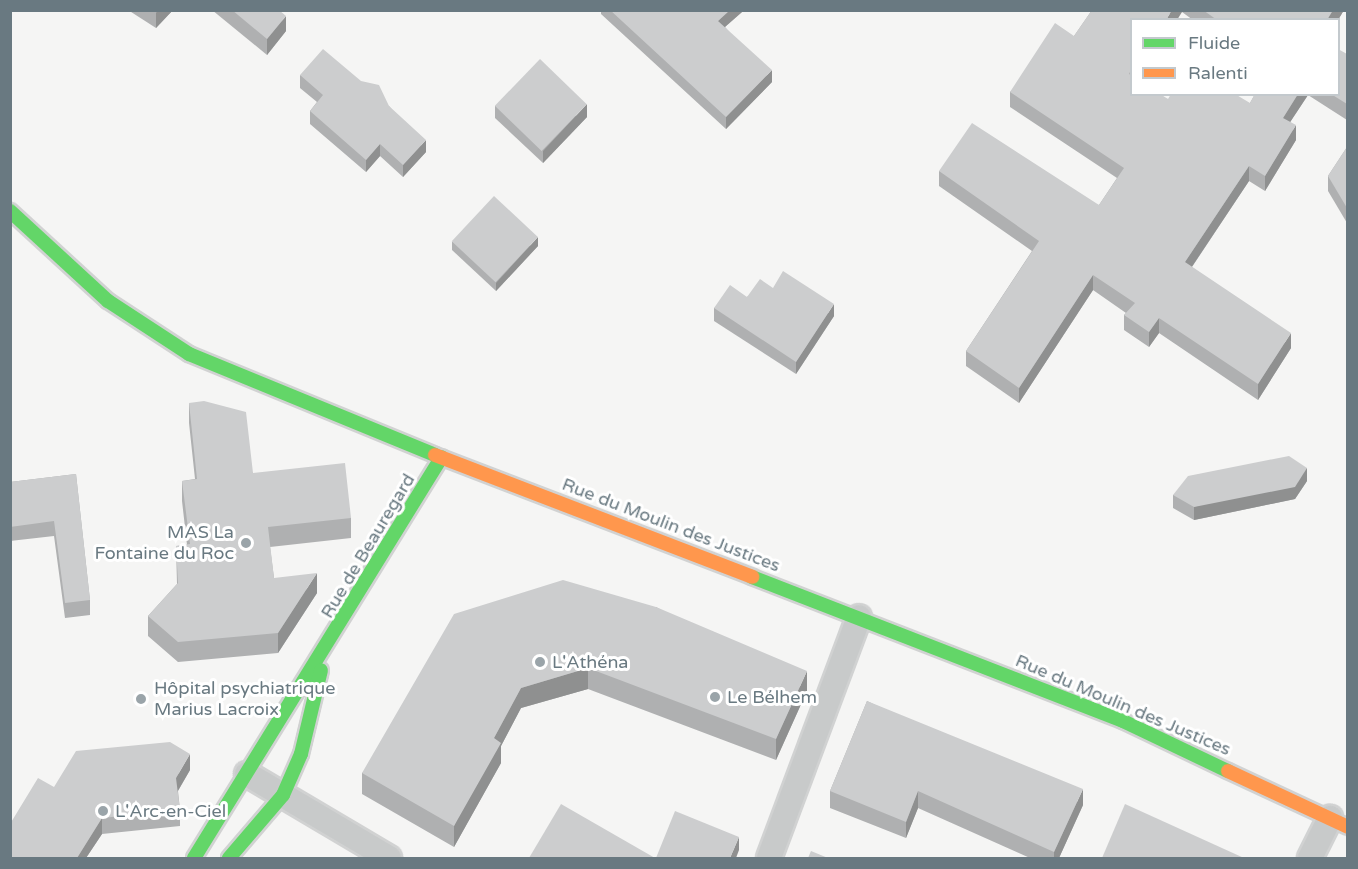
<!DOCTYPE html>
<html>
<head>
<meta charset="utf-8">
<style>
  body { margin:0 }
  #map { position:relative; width:1358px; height:869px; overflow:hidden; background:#f5f5f4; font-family:"Varela Round",sans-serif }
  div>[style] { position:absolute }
  .roads { filter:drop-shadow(2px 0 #d1d2d2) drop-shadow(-2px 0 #d1d2d2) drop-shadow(0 2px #d1d2d2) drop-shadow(0 -2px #d1d2d2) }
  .street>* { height:24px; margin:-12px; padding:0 12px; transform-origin:12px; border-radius:12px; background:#c8caca }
  .fast>* { height:14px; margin:-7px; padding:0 7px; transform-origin:7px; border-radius:7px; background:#63d668 }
  .slow>* { height:14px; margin:-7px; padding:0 7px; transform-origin:7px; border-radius:7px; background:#ff974d }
  .wall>* { inset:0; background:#afb0b1 }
  .shaded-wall>* { inset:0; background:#8f9090 }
  .building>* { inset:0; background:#cccdce; transform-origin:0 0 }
  .dots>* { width:16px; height:16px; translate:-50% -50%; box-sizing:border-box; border:3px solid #fff; border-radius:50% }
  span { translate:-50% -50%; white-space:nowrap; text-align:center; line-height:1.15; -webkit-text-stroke:6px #fff; paint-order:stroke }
  .street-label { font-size:18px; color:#697981 }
  .poi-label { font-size:18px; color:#697981 }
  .right { translate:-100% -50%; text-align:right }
  .left { translate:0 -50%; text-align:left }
  .frame { position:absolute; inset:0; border:12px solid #697981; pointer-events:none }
  .legend { position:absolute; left:1130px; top:18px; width:210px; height:78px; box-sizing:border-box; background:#fff; border:2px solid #c3c9cd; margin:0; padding:8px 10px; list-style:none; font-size:18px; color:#697981 }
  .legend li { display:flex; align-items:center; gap:12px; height:30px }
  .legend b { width:30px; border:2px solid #c3c9cd }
</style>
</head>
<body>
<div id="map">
  <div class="roads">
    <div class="street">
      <i style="left:247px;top:774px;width:165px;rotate:30.6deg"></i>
      <i style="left:769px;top:858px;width:257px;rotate:-69.5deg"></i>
      <i style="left:1310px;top:858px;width:45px;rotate:-63.4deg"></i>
    </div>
    <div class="fast">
      <i style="left:10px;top:211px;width:133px;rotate:42.6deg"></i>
      <i style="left:108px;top:301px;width:97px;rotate:33.2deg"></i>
      <i style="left:189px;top:354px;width:266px;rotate:22.3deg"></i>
      <i style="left:752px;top:577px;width:398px;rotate:21.2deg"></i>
      <i style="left:1123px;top:721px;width:116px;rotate:25.5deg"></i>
      <i style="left:194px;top:858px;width:471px;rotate:-58.3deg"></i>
      <i style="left:229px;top:858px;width:83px;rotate:-49.4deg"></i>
      <i style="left:283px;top:795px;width:45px;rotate:-66.3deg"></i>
      <i style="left:301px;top:754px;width:86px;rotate:-76.6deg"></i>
    </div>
    <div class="slow">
      <i style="left:435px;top:455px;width:340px;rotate:21deg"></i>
      <i style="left:1228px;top:771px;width:132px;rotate:25deg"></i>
    </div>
  </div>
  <div class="wall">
    <i style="clip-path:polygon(128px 10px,173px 10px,156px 28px)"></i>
    <i style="clip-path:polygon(212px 10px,279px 10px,286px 31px,267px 55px)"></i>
    <i style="clip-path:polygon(601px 10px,742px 10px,742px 12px,725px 27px,772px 82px,726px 129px,601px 14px)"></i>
    <i style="clip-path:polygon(1092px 10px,1344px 10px,1338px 20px,1193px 20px,1182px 12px,1131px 20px,1131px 94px,1168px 99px,1250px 103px,1255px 94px,1338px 94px,1347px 54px,1347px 120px,1308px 95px,1290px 122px,1296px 140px,1265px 191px,1249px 181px,1192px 267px,1291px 348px,1258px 400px,1159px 333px,1149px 347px,1124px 330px,1124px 315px,1126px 313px,1093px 290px,1019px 403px,966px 366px,966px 351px,1032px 251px,939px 186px,939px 171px,1099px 205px,1117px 178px,1010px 107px,1010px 92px,1074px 36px)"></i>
    <i style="clip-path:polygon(300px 75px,389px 106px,426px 152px,403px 177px,380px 156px,366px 172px,310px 124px,310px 111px,317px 102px,300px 88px)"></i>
    <i style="clip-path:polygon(495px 106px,587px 117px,543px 163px,495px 118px)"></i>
    <i style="clip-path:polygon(1347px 147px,1347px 223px,1328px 191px,1328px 176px)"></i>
    <i style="clip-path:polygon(452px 242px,538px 246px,496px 291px,452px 250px)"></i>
    <i style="clip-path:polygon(773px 288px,834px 316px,796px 374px,714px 321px,714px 308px)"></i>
    <i style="clip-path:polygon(189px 403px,253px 473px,351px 518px,351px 538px,270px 547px,274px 578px,317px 593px,278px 653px,178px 662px,148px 636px,148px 616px,177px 584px,176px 546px,187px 545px,182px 501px,182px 481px,195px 479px,189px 423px)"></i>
    <i style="clip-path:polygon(76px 474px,90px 600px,90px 615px,65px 618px,54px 536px,10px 541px,10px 482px)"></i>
    <i style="clip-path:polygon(1307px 481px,1295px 499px,1194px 520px,1173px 508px,1173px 495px)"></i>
    <i style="clip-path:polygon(656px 607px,807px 691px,776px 760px,588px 689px,521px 708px,501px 746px,501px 763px,454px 847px,362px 794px,362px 773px)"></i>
    <i style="clip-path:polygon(867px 701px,1083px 805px,1059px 858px,1030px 858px,918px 808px,906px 838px,830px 808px,830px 791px)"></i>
    <i style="clip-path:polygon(190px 770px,178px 791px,180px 810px,180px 826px,102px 834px,86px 858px,10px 858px,10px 824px)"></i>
  </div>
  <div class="shaded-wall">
    <i style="clip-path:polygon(158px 10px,173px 10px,156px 28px,156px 13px)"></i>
    <i style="clip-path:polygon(730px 10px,742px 10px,742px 12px,718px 33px,718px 21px)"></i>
    <i style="clip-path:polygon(1172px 10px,1182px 10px,1182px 12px,1177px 20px,1166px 20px)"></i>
    <i style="clip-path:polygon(1333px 10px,1344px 10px,1338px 20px,1327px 20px)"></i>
    <i style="clip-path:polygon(286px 16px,286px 31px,267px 55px,267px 39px)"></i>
    <i style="clip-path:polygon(772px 70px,772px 82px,726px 129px,726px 117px)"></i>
    <i style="clip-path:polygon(1298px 94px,1308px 95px,1283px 133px,1283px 118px)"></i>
    <i style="clip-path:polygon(587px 104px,587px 117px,543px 163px,543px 151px)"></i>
    <i style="clip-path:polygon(1296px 125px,1296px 140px,1265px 191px,1265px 176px)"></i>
    <i style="clip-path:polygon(426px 140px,426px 152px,403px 177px,403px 165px)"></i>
    <i style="clip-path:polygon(380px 144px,380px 156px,366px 172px,366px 160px)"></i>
    <i style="clip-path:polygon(1249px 166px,1249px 181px,1185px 277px,1185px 262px)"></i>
    <i style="clip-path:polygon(538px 237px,538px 246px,496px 291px,496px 283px)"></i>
    <i style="clip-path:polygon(1093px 275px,1093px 290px,1019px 403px,1019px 388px)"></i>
    <i style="clip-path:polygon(834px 304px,834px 316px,796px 374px,796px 362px)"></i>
    <i style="clip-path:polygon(1159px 318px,1159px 333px,1149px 347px,1149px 332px)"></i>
    <i style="clip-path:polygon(1291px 333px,1291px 348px,1258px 400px,1258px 384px)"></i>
    <i style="clip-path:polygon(1307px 468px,1307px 481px,1295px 499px,1194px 520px,1194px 507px)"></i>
    <i style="clip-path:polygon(317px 573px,317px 593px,278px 653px,278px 633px)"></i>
    <i style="clip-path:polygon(588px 668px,588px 689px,521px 708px,501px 746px,501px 763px,454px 847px,454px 826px,494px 738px,521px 688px)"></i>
    <i style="clip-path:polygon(807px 671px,807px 691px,776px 760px,776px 739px)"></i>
    <i style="clip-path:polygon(190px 754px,190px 770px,176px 794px,176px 778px)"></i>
    <i style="clip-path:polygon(1083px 789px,1083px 805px,1059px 858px,1054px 858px,1054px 852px)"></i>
    <i style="clip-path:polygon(918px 791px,918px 808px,906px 838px,906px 822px)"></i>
    <i style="clip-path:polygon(102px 818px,102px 834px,86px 858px,77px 858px)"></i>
    <i style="clip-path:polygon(739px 837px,739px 850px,736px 858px,730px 858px)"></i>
  </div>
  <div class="building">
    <i style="clip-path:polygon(232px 10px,279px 10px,286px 16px,267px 39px)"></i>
    <i style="clip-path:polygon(610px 10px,730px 10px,718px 21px,772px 70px,726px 117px)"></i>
    <i style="clip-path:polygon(1092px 10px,1172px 10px,1166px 20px,1131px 20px,1131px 70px,1129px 74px,1131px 75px,1131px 94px,1160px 94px,1168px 99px,1171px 94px,1235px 94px,1250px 103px,1255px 94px,1298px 94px,1283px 118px,1296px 125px,1265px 176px,1249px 166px,1185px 262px,1291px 333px,1258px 384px,1159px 318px,1149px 332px,1124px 315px,1135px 303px,1093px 275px,1019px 388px,966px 351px,1039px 241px,939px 171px,972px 123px,1099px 205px,1124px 168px,1010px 92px,1055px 23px,1074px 36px)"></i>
    <i style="clip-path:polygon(1203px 10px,1333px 10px,1327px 20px,1217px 20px)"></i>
    <i style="clip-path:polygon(323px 49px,361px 81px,379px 85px,389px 106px,426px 140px,403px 165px,380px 144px,366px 160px,310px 111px,323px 95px,300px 75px)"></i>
    <i style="clip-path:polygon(1338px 49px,1347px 54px,1347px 104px,1331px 94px,1338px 94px)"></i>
    <i style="left:540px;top:59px;width:65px;height:65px;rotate:44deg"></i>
    <i style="clip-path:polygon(1347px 147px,1347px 208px,1328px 176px)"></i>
    <i style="left:494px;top:196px;width:60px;height:62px;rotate:43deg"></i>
    <i style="clip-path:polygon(783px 271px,834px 304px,796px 362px,714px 308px,730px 285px,747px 297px,760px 279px,773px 288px)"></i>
    <i style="clip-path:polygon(204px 401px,246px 412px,253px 473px,345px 463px,351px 518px,268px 527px,274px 578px,317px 573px,278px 633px,178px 642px,148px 616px,178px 583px,176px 546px,190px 544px,182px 481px,197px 479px,189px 403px)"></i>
    <i style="clip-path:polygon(1289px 456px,1307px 468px,1295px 487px,1194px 507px,1173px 495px,1188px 476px)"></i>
    <i style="clip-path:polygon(76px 474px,90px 600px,65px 603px,54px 521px,10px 527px,10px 482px)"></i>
    <i style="clip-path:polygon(563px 580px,656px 607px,807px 671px,776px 739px,588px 668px,521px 688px,494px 738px,501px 743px,454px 826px,362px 773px,454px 614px)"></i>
    <i style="clip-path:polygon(867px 701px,1083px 789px,1054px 852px,918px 791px,906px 822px,830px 791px)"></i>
    <i style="clip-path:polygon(170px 742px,190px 754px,176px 778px,180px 810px,102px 818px,77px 858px,10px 858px,10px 841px,12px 839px,10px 838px,10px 824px,38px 778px,54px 787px,76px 751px)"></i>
    <i style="clip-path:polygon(561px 804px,655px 858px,529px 858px)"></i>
    <i style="clip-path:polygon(1125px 804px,1244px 858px,1102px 858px)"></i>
    <i style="clip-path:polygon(675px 811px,739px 837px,730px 858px,656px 858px)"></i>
    <i style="clip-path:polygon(811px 851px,828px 858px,808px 858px)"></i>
  </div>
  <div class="dots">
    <i style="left:246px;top:543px;background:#9aa4a9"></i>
    <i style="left:540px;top:662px;background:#9aa4a9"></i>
    <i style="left:715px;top:697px;background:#9aa4a9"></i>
    <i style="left:141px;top:699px;background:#9aa4a9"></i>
    <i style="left:103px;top:811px;background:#9aa4a9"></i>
  </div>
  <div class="street-label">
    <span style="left:671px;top:525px;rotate:21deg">Rue du Moulin des Justices</span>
    <span style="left:368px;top:546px;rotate:-59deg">Rue de Beauregard</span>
    <span style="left:1123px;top:705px;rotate:23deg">Rue du Moulin des Justices</span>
  </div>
  <div class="poi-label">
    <span class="right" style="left:234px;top:543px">MAS La<br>Fontaine du Roc</span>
    <span class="left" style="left:552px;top:662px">L'Athéna</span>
    <span class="left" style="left:154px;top:699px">Hôpital psychiatrique<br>Marius Lacroix</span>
    <span class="left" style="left:727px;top:697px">Le Bélhem</span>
    <span class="left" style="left:115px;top:811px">L'Arc-en-Ciel</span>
  </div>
  <div class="frame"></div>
  <ul class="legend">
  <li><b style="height:8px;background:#63d668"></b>Fluide</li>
  <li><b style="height:8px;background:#ff974d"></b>Ralenti</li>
  </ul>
</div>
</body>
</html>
